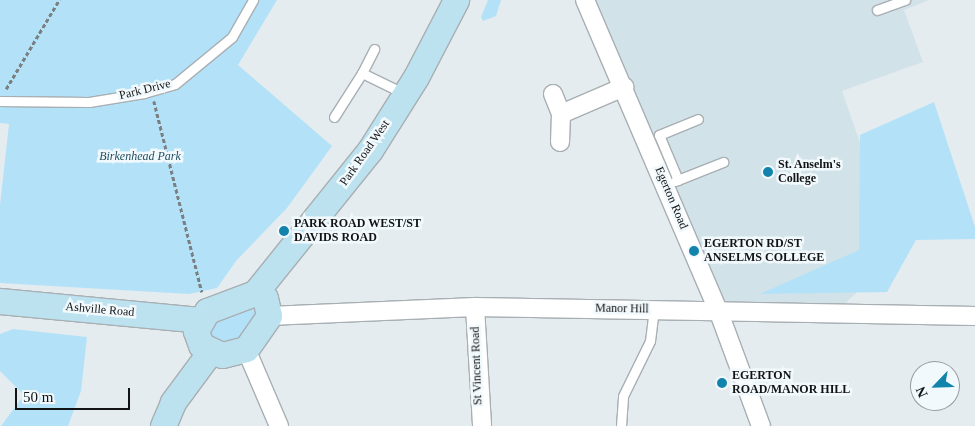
<!DOCTYPE html>
<html>
<head>
<meta charset="utf-8">
<style>
  body { margin:0 }
  #map { position:relative; width:975px; height:426px; overflow:hidden; background:#e4ecef; font-family:"Times New Roman",serif }
  div>[style] { position:absolute }
  .built>* { inset:0; background:#d2e2e9 }
  .green>* { inset:0; background:#b3e2f8 }
  .path>* { height:2.5px; margin-top:-1.25px; transform-origin:0; background:repeating-linear-gradient(90deg,#7a7f81 0 4px,transparent 0 6.5px) }
  .roads { filter:drop-shadow(1px 0 #a8afb3) drop-shadow(-1px 0 #a8afb3) drop-shadow(0 1px #a8afb3) drop-shadow(0 -1px #a8afb3) }
  .lane>* { height:9px; margin:-4.5px; padding:0 4.5px; transform-origin:4.5px; border-radius:4.5px; background:#fff }
  .street>* { height:18px; margin:-9px; padding:0 9px; transform-origin:9px; border-radius:9px; background:#fff }
  .secondary>* { height:25px; margin:-12.5px; padding:0 12.5px; transform-origin:12.5px; border-radius:12.5px; background:#bce2ef }
  .dots>* { width:14px; height:14px; translate:-50% -50%; box-sizing:border-box; border:2px solid #f2f9fd; border-radius:50% }
  span { translate:-50% -50%; white-space:nowrap; text-align:center; line-height:1.15; -webkit-text-stroke:5px #f2f9fd; paint-order:stroke }
  .street-label { font-size:12px; color:#111314 }
  .park-label { font-size:12px; color:#244f61; font-style:italic }
  .poi-label { font-size:12px; color:#111314; font-weight:700 }
  .left { translate:0 -50%; text-align:left }
  .north { position:absolute; left:910px; top:361px; width:50px; height:50px; box-sizing:border-box; background:#f2f9fd; border:1px solid #989da0; border-radius:50%; rotate:246deg; font-size:14px; font-weight:700; line-height:20px; text-align:center; color:#111314 }
  .north::after { content:''; display:block; margin:auto; width:18px; height:22px; background:#1283aa; clip-path:polygon(50% 0,100% 100%,50% 72%,0 100%) }
  .scale { position:absolute; left:15px; top:388px; width:115px; height:22px; box-sizing:border-box; border:2px solid #111314; border-top:0; padding-left:6px; font-size:15px; line-height:18px; white-space:nowrap; color:#111314; -webkit-text-stroke:4px #f2f9fd; paint-order:stroke }
</style>
</head>
<body>
<div id="map">
  <div class="built">
    <i style="clip-path:polygon(595px 0,929px 0,904px 10px,923px 62px,842px 91px,899px 254px,842px 306px,720px 307px)"></i>
  </div>
  <div class="green">
    <i style="clip-path:polygon(0 0,277px 0,238px 65px,332px 146px,287px 208px,236px 261px,217px 288px,189px 294px,0 283px,0 205px,9px 124px,0 123px)"></i>
    <i style="clip-path:polygon(488px 0,501px 0,496px 16px,483px 21px,481px 17px)"></i>
    <i style="clip-path:polygon(934px 102px,975px 227px,975px 239px,916px 240px,887px 292px,760px 294px,859px 250px,860px 135px)"></i>
    <i style="clip-path:polygon(256px 305px,257px 319px,232px 345px,210px 340px,207px 325px,212px 320px)"></i>
    <i style="clip-path:polygon(13px 329px,87px 337px,81px 391px,68px 426px,1px 426px,24px 395px,0 371px,0 334px)"></i>
  </div>
  <div class="path">
    <i style="left:6px;top:89px;width:104px;rotate:-59.2deg"></i>
    <i style="left:154px;top:101px;width:197px;rotate:75.9deg"></i>
  </div>
  <div class="roads">
    <div class="lane">
      <i style="left:877px;top:10px;width:30px;rotate:-20deg"></i>
      <i style="left:362px;top:73px;width:27px;rotate:-63deg"></i>
      <i style="left:0;top:101px;width:89px;rotate:0.6deg"></i>
      <i style="left:89px;top:102px;width:56px;rotate:-9.3deg"></i>
      <i style="left:144px;top:93px;width:32px;rotate:-16deg"></i>
      <i style="left:175px;top:84px;width:74px;rotate:-39.5deg"></i>
      <i style="left:232px;top:37px;width:43px;rotate:-60.4deg"></i>
      <i style="left:334px;top:117px;width:52px;rotate:-57.5deg"></i>
      <i style="left:362px;top:73px;width:46px;rotate:26deg"></i>
      <i style="left:678px;top:180px;width:49px;rotate:-112.9deg"></i>
      <i style="left:659px;top:135px;width:42px;rotate:-22.3deg"></i>
      <i style="left:675px;top:181px;width:52px;rotate:-21.6deg"></i>
      <i style="left:621px;top:426px;width:30px;rotate:-86deg"></i>
      <i style="left:623px;top:396px;width:61px;rotate:-63.9deg"></i>
      <i style="left:650px;top:341px;width:32px;rotate:-83deg"></i>
    </div>
    <div class="street">
      <i style="left:585px;top:0;width:337px;rotate:66.8deg"></i>
      <i style="left:718px;top:310px;width:124px;rotate:69.7deg"></i>
      <i style="left:553px;top:94px;width:22px;rotate:68deg"></i>
      <i style="left:561px;top:114px;width:28px;rotate:92deg"></i>
      <i style="left:561px;top:114px;width:69px;rotate:-23.2deg"></i>
      <i style="left:475px;top:307px;width:119px;rotate:86.6deg"></i>
      <i style="left:269px;top:316px;width:206px;rotate:-2.5deg"></i>
      <i style="left:475px;top:307px;width:500px;rotate:1.03deg"></i>
      <i style="left:246px;top:349px;width:84px;rotate:66.8deg"></i>
    </div>
    <div class="secondary">
      <i style="left:255px;top:293px;width:184px;rotate:-51.2deg"></i>
      <i style="left:370px;top:150px;width:86px;rotate:-57.8deg"></i>
      <i style="left:416px;top:77px;width:87px;rotate:-62.5deg"></i>
      <i style="left:255px;top:293px;width:11px;rotate:27deg"></i>
      <i style="left:265px;top:298px;width:18px;rotate:77deg"></i>
      <i style="left:269px;top:316px;width:40px;rotate:124.9deg"></i>
      <i style="left:246px;top:349px;width:25px;rotate:166deg"></i>
      <i style="left:222px;top:355px;width:23px;rotate:-155deg"></i>
      <i style="left:201px;top:345px;width:15px;rotate:-110deg"></i>
      <i style="left:196px;top:331px;width:23px;rotate:-61deg"></i>
      <i style="left:207px;top:311px;width:51px;rotate:-20.6deg"></i>
      <i style="left:0;top:301px;width:201px;rotate:5.4deg"></i>
      <i style="left:163px;top:426px;width:26px;rotate:-67deg"></i>
      <i style="left:173px;top:402px;width:62px;rotate:-53.5deg"></i>
    </div>
  </div>
  <div class="dots">
    <i style="left:768px;top:172px;background:#1283aa"></i>
    <i style="left:284px;top:231px;background:#1283aa"></i>
    <i style="left:694px;top:251px;background:#1283aa"></i>
    <i style="left:722px;top:383px;background:#1283aa"></i>
  </div>
  <div class="street-label">
    <span style="left:145px;top:90px;rotate:-14deg">Park Drive</span>
    <span style="left:365px;top:153px;rotate:-55deg">Park Road West</span>
    <span style="left:671px;top:198px;rotate:67deg">Egerton Road</span>
    <span style="left:622px;top:309px;rotate:1deg">Manor Hill</span>
    <span style="left:100px;top:310px;rotate:5deg">Ashville Road</span>
    <span style="left:477px;top:366px;rotate:-92deg">St Vincent Road</span>
  </div>
  <div class="park-label">
    <span style="left:140px;top:157px">Birkenhead Park</span>
  </div>
  <div class="poi-label">
    <span class="left" style="left:778px;top:172px">St. Anselm's<br>College</span>
    <span class="left" style="left:294px;top:231px">PARK ROAD WEST/ST<br>DAVIDS ROAD</span>
    <span class="left" style="left:704px;top:251px">EGERTON RD/ST<br>ANSELMS COLLEGE</span>
    <span class="left" style="left:732px;top:383px">EGERTON<br>ROAD/MANOR HILL</span>
  </div>
  <div class="north">N</div>
  <div class="scale">50 m</div>
</div>
</body>
</html>
